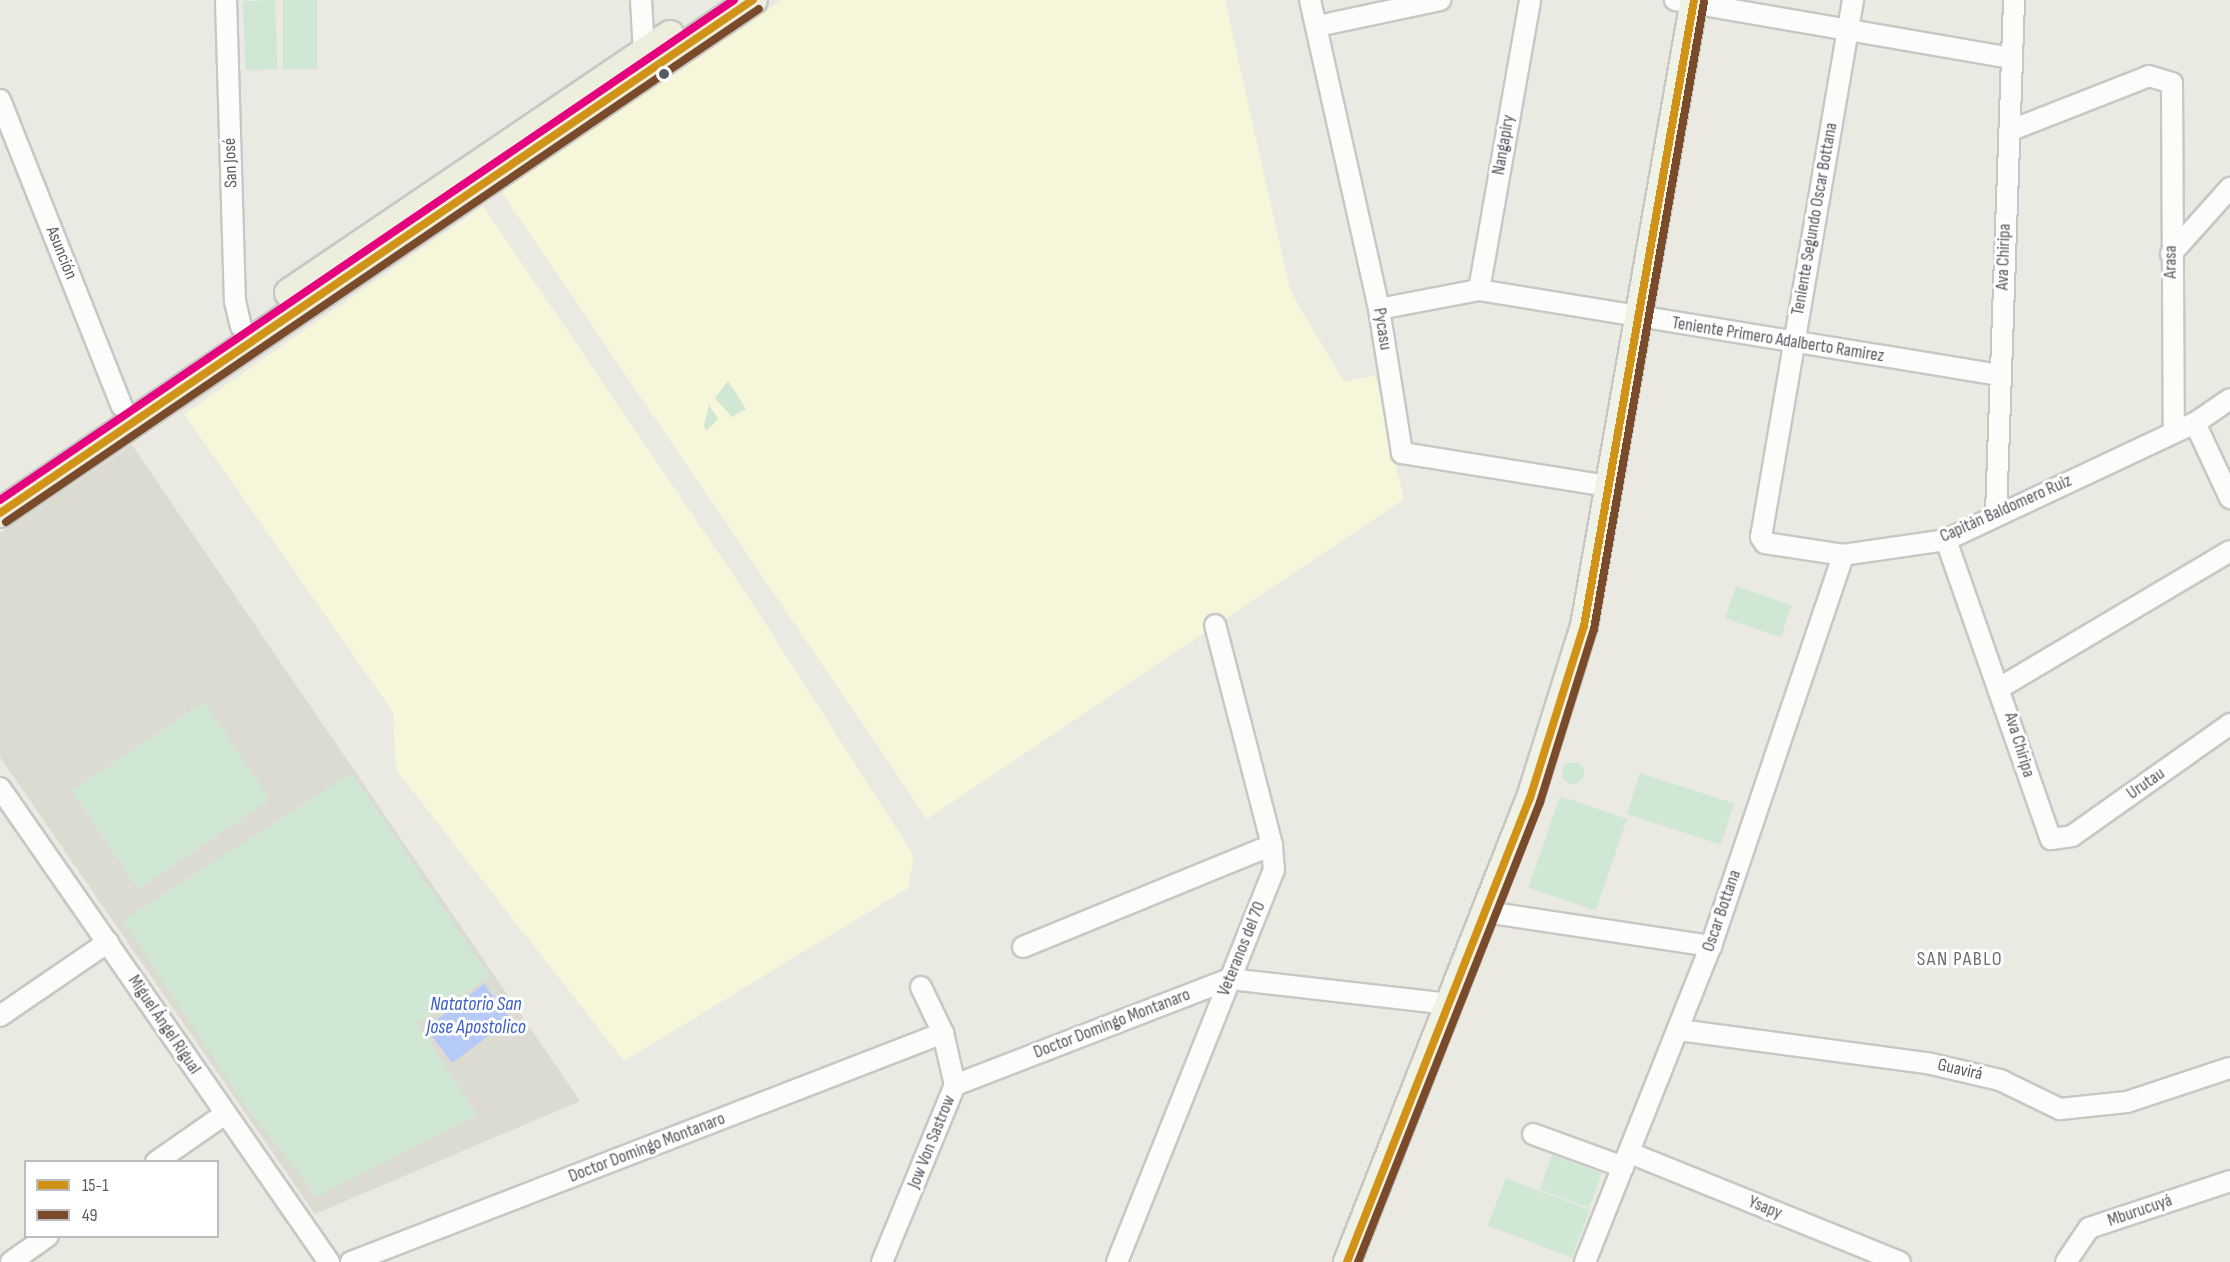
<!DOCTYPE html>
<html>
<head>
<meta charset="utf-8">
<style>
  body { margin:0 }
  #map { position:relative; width:2230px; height:1262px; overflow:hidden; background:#eaeae3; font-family:"Sofia Sans Condensed",sans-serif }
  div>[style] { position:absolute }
  .commercial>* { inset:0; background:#f5f6da }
  .education>* { inset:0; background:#dbdbd1 }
  .green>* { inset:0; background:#d0e8d3; transform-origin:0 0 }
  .round { border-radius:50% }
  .water>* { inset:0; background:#b5caf7; transform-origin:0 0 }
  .roads { filter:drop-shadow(2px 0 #c7c7c6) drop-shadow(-2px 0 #c7c7c6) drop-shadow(0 2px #c7c7c6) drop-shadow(0 -2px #c7c7c6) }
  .minor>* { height:20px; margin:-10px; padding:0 10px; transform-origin:10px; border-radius:10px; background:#fcfcfb }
  .major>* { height:26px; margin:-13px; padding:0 13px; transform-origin:13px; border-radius:13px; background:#f1f2e6 }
  .highway>* { height:28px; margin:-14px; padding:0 14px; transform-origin:14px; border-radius:14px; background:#eeeedf }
  .bus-1>* { height:8px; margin:-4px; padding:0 4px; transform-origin:4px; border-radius:4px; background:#d09318 }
  .bus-2>* { height:8px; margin:-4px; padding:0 4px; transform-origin:4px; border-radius:4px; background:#7a4b2a }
  .bus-3>* { height:8px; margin:-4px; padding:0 4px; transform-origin:4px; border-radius:4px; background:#e5007d }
  .dots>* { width:16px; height:16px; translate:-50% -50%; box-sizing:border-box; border:3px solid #fff; border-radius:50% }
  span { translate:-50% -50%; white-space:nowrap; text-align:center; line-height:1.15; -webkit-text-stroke:6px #fff; paint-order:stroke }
  .street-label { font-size:18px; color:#595b62 }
  .neighbourhood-label { font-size:20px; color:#6a6d74; letter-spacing:1.5px }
  .water-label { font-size:20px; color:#3b5dc9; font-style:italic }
  .legend { position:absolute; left:24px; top:1160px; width:195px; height:78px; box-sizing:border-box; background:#fff; border:2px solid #bdbdc0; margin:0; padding:8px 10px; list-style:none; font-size:18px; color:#595b62 }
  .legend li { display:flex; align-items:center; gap:12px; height:30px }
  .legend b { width:30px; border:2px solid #bdbdc0 }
</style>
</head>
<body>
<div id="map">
  <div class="commercial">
    <i style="clip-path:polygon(782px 0,1225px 0,1290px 290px,1344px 382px,1375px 375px,1404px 499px,927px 819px,500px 190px)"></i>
    <i style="clip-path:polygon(483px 206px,751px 601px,914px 856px,908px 888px,624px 1061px,396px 770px,393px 712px,184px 414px)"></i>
  </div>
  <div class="education">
    <i style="clip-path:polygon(132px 445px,580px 1101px,315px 1214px,0 757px,0 533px)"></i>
  </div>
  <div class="green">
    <i style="left:275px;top:0;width:69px;height:32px;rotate:88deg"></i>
    <i style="left:283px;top:0;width:34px;height:69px"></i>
    <i style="clip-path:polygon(728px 381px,746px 409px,732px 417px,715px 398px)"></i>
    <i style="clip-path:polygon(709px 405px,718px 419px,706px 431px,704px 425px)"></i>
    <i style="left:1736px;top:586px;width:59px;height:34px;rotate:19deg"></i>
    <i style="left:204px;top:702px;width:118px;height:159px;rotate:56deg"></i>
    <i class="round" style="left:1562px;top:762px;width:22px;height:22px"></i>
    <i style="clip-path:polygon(352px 773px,490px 977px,417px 1023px,477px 1115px,317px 1196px,243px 1102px,123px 920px)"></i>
    <i style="left:1640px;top:773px;width:99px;height:43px;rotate:18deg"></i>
    <i style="left:1560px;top:796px;width:71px;height:97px;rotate:19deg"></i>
    <i style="left:1552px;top:1155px;width:53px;height:37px;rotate:20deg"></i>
    <i style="left:1506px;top:1178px;width:90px;height:51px;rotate:21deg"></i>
  </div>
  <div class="water">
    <i style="left:484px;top:984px;width:44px;height:73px;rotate:53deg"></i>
  </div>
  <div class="roads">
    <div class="minor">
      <i style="left:226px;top:0;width:301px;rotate:88.3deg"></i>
      <i style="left:235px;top:301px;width:26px;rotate:77deg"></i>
      <i style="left:641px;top:0;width:52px;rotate:86.7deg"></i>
      <i style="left:1310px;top:0;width:317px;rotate:77.4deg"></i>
      <i style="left:1379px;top:309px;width:146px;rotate:80.9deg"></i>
      <i style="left:1402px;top:453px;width:210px;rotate:9.1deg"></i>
      <i style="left:1675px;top:0;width:342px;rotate:9.8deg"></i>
      <i style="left:1853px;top:0;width:545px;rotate:99.72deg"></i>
      <i style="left:1761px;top:537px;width:7px;rotate:56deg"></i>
      <i style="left:1765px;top:543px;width:79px;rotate:8.7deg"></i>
      <i style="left:1843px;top:555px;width:104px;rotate:-8.3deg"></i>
      <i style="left:1946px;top:540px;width:275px;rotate:-25.2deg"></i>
      <i style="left:2195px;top:423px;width:42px;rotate:-34.4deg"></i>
      <i style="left:1318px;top:26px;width:125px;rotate:-12deg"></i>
      <i style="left:0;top:100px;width:329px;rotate:68.3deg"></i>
      <i style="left:2009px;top:131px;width:150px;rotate:-21.4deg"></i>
      <i style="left:2149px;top:76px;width:24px;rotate:17deg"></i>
      <i style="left:2172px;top:83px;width:349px;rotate:89.7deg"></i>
      <i style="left:2171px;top:254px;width:89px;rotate:-48.2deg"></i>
      <i style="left:1479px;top:290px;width:294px;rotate:-80deg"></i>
      <i style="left:1379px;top:309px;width:102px;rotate:-10.8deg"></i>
      <i style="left:1479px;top:290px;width:528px;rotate:9.27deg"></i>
      <i style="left:2195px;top:423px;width:83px;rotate:65deg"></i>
      <i style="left:1996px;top:514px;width:514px;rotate:-87.99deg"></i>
      <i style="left:1946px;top:540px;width:317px;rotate:70.7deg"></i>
      <i style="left:2051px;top:839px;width:21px;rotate:-8deg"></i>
      <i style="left:2072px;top:836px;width:194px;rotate:-35.3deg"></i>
      <i style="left:2001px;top:687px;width:266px;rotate:-30.7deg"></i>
      <i style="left:0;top:788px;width:577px;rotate:55.24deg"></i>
      <i style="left:1486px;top:912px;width:228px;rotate:8.6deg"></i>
      <i style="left:1023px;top:947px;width:269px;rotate:-22.3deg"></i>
      <i style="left:0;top:1016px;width:131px;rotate:-34.4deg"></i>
      <i style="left:1679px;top:1030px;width:250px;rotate:7.6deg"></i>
      <i style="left:1927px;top:1063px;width:75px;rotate:13.1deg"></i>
      <i style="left:2000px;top:1080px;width:67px;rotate:25.8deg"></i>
      <i style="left:2060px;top:1109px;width:67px;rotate:-6deg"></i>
      <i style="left:2127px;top:1102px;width:108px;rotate:-18.3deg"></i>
      <i style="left:955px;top:1085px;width:295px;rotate:-21.1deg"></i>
      <i style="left:1230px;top:979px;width:222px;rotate:6.5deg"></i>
      <i style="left:1533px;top:1134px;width:96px;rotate:20.1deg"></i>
      <i style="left:1630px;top:1153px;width:291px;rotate:22deg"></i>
      <i style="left:156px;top:1162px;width:84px;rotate:-34.8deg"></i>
      <i style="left:11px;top:1262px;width:45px;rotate:-35.1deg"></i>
      <i style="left:351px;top:1262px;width:635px;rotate:-21.15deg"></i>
      <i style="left:882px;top:1262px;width:191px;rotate:-67.6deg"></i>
      <i style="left:955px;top:1085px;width:53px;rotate:-103deg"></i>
      <i style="left:943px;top:1033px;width:51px;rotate:-115.6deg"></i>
      <i style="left:1117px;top:1262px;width:422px;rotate:-68.2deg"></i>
      <i style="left:1274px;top:870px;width:25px;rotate:-95deg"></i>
      <i style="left:1272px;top:845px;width:227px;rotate:-104.5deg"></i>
      <i style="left:1585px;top:1262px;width:340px;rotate:-68.3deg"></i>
      <i style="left:1711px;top:946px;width:413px;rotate:-71.3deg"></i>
      <i style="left:2066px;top:1262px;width:41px;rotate:-55.9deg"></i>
      <i style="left:2089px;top:1228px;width:149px;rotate:-18.4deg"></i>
    </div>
    <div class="major">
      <i style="left:1347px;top:1262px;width:499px;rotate:-68.5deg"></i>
      <i style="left:1530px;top:798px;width:180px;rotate:-72.6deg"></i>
      <i style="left:1584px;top:626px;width:636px;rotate:-80.03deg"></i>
    </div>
    <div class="highway">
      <i style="left:289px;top:293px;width:460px;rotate:-34.1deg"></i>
      <i style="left:0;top:513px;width:911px;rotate:-34.27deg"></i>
    </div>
  </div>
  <div class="bus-1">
    <i style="left:0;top:513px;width:911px;rotate:-34.27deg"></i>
    <i style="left:1347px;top:1262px;width:499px;rotate:-68.5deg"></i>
    <i style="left:1530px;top:798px;width:180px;rotate:-72.6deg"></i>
    <i style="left:1584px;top:626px;width:636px;rotate:-80.03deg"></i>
  </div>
  <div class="bus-2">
    <i style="left:6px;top:522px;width:911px;rotate:-34.27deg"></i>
    <i style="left:1358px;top:1262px;width:495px;rotate:-68.4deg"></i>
    <i style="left:1540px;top:802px;width:181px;rotate:-72.7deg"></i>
    <i style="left:1594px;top:629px;width:637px;rotate:-80.05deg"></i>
  </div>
  <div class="bus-3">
    <i style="left:0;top:500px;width:888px;rotate:-34.26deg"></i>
  </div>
  <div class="dots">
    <i style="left:664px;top:74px;background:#595b62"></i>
  </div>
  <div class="street-label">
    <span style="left:1504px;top:145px;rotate:-80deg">Nangapiry</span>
    <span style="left:231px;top:163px;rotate:-92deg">San José</span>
    <span style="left:1815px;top:219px;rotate:-80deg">Teniente Segundo Oscar Bottana</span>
    <span style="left:61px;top:253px;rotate:68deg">Asunción</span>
    <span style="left:2004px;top:257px;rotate:-88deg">Ava Chiripa</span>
    <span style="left:2171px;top:262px;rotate:-90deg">Arasa</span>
    <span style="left:1382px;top:329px;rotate:81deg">Pycasu</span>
    <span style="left:1778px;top:340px;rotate:9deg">Teniente Primero Adalberto Ramirez</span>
    <span style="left:2006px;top:509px;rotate:-24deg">Capitán Baldomero Ruiz</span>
    <span style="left:2019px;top:745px;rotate:73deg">Ava Chiripa</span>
    <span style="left:2146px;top:784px;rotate:-35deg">Urutau</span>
    <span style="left:1722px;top:911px;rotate:-71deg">Oscar Bottana</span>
    <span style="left:1242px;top:949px;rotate:-68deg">Veteranos del 70</span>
    <span style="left:1112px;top:1024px;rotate:-21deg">Doctor Domingo Montanaro</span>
    <span style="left:164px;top:1025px;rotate:56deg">Miguel Ángel Rigual</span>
    <span style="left:1960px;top:1070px;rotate:13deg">Guavirá</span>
    <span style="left:932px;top:1142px;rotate:-68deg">Jow Von Sastrow</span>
    <span style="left:647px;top:1148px;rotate:-21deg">Doctor Domingo Montanaro</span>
    <span style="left:1765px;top:1208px;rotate:22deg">Ysapy</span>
    <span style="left:2140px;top:1211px;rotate:-19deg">Mburucuyá</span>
  </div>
  <div class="neighbourhood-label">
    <span style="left:1960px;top:959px">SAN PABLO</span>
  </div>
  <div class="water-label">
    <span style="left:476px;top:1016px">Natatorio San<br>Jose Apostolico</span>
  </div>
  <ul class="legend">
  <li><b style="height:8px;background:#d09318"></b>15-1</li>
  <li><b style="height:8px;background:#7a4b2a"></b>49</li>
  </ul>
</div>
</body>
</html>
